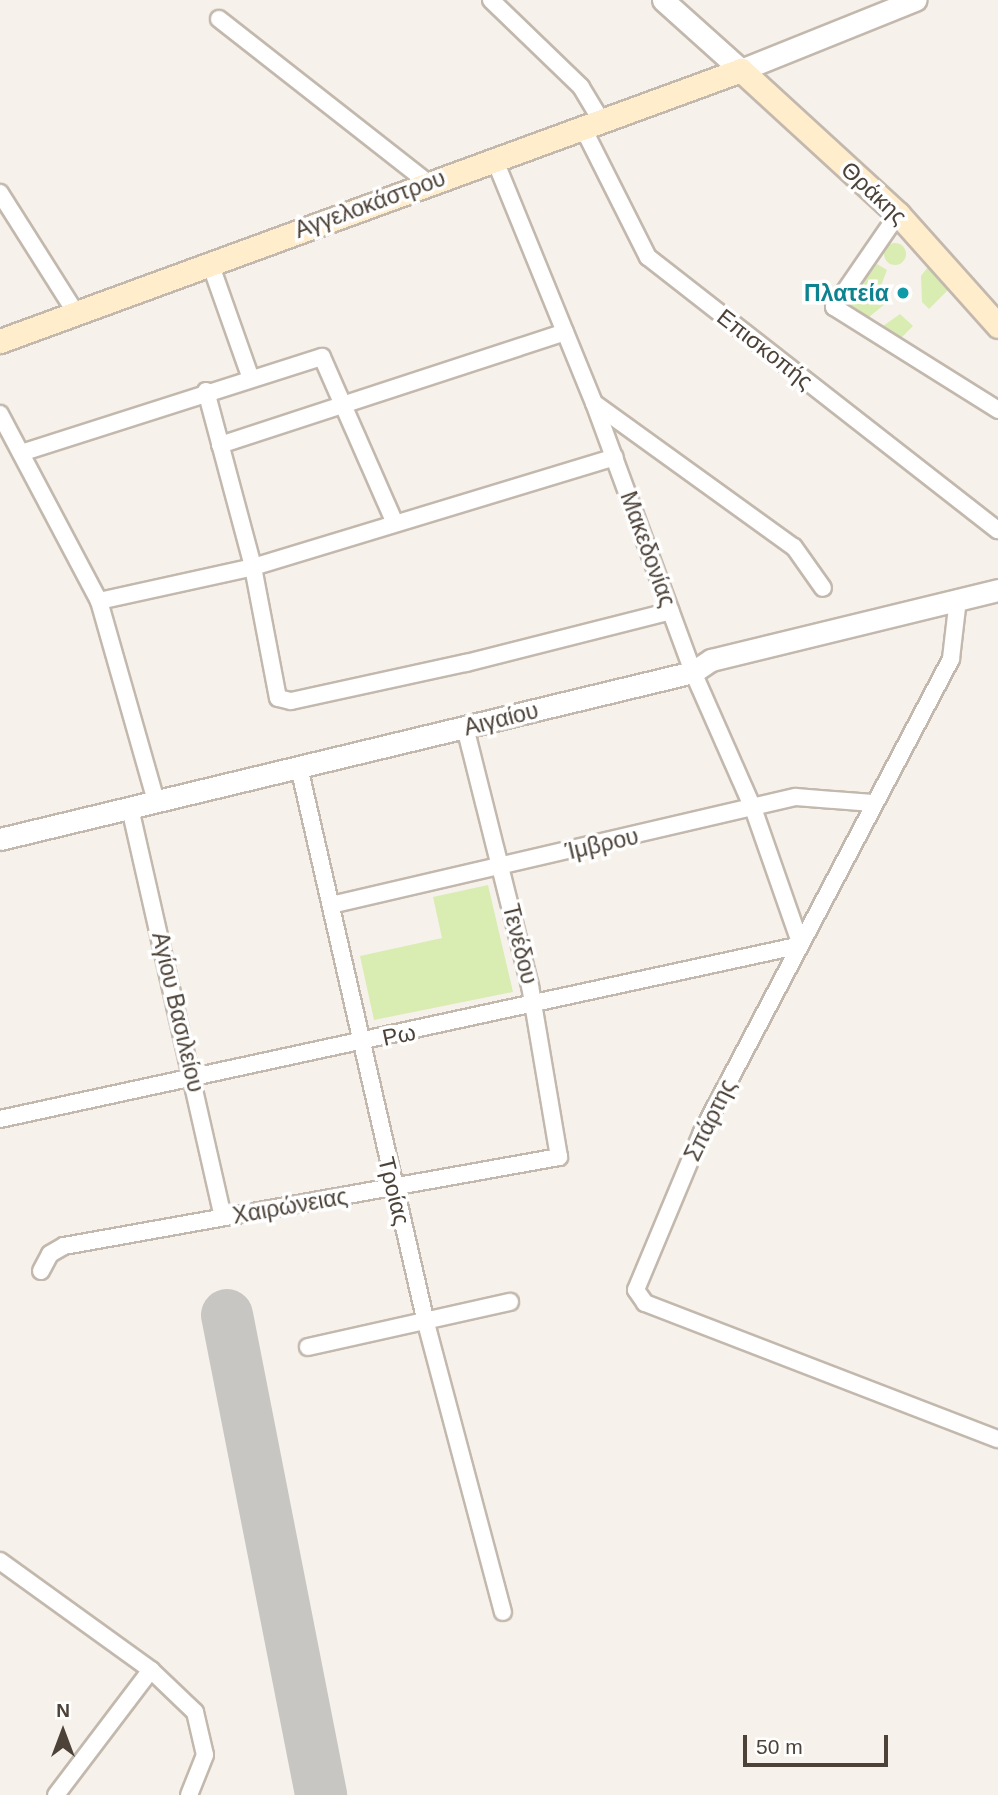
<!DOCTYPE html>
<html>
<head>
<meta charset="utf-8">
<style>
  body { margin:0 }
  #map { position:relative; width:998px; height:1795px; overflow:hidden; background:#f6f2eb; font-family:Helvetica,sans-serif }
  div>[style] { position:absolute }
  .green>* { inset:0; background:#d9ecb2 }
  .round { border-radius:50% }
  .taxiway>* { height:52px; margin:-26px; padding:0 26px; transform-origin:26px; border-radius:26px; background:#c8c6c2 }
  .roads { filter:drop-shadow(2px 0 #c3b8ad) drop-shadow(-2px 0 #c3b8ad) drop-shadow(0 2px #c3b8ad) drop-shadow(0 -2px #c3b8ad) }
  .minor>* { height:16px; margin:-8px; padding:0 8px; transform-origin:8px; border-radius:8px; background:#fff }
  .tertiary>* { height:21px; margin:-10.5px; padding:0 10.5px; transform-origin:10.5px; border-radius:10.5px; background:#fff }
  .secondary>* { height:23px; margin:-11.5px; padding:0 11.5px; transform-origin:11.5px; border-radius:11.5px; background:#ffedcc }
  .dots>* { width:19px; height:19px; translate:-50% -50%; box-sizing:border-box; border:4px solid #fff; border-radius:50% }
  span { translate:-50% -50%; white-space:nowrap; text-align:center; line-height:1.15; -webkit-text-stroke:7px #fff; paint-order:stroke }
  .street-label { font-size:23px; color:#4c4238 }
  .culture-label { font-size:23px; color:#0d838f; font-weight:700 }
  .right { translate:-100% -50%; text-align:right }
  .north { position:absolute; left:28px; top:1697px; width:70px; height:70px; -webkit-text-stroke:5px #fff; paint-order:stroke; rotate:0deg; font-size:19px; font-weight:700; line-height:28px; text-align:center; color:#4c4238 }
  .north::after { content:''; display:block; margin:auto; width:24px; height:32px; background:#4c4238; clip-path:polygon(50% 0,100% 100%,50% 72%,0 100%) }
  .scale { position:absolute; left:743px; top:1735px; width:145px; height:32px; box-sizing:border-box; border:4px solid #4c4238; border-top:0; padding-left:9px; font-size:21px; line-height:24px; white-space:nowrap; color:#4c4238; -webkit-text-stroke:5px #fff; paint-order:stroke }
</style>
</head>
<body>
<div id="map">
  <div class="green">
    <i class="round" style="left:884px;top:243px;width:22px;height:22px"></i>
    <i style="clip-path:polygon(877px 264px,887px 270px,880px 288px,885px 304px,863px 322px,843px 308px)"></i>
    <i style="clip-path:polygon(928px 267px,950px 288px,929px 309px,922px 302px,921px 276px)"></i>
    <i style="clip-path:polygon(900px 314px,913px 326px,896px 343px,876px 331px)"></i>
    <i style="clip-path:polygon(488px 885px,513px 992px,374px 1020px,360px 956px,442px 938px,433px 897px)"></i>
  </div>
  <div class="taxiway">
    <i style="left:227px;top:1315px;width:489px;rotate:78.9deg"></i>
  </div>
  <div class="roads">
    <div class="minor">
      <i style="left:491px;top:0;width:125px;rotate:44deg"></i>
      <i style="left:581px;top:87px;width:37px;rotate:59deg"></i>
      <i style="left:219px;top:19px;width:266px;rotate:38.1deg"></i>
      <i style="left:582px;top:126px;width:147px;rotate:63.3deg"></i>
      <i style="left:648px;top:257px;width:444px;rotate:38deg"></i>
      <i style="left:494px;top:158px;width:265px;rotate:67.8deg"></i>
      <i style="left:594px;top:403px;width:287px;rotate:69.8deg"></i>
      <i style="left:693px;top:672px;width:149px;rotate:66.2deg"></i>
      <i style="left:753px;top:808px;width:142px;rotate:70.7deg"></i>
      <i style="left:0;top:193px;width:142px;rotate:57.7deg"></i>
      <i style="left:898px;top:214px;width:113px;rotate:124.5deg"></i>
      <i style="left:834px;top:307px;width:194px;rotate:32.1deg"></i>
      <i style="left:210px;top:263px;width:120px;rotate:70.5deg"></i>
      <i style="left:206px;top:391px;width:182px;rotate:75deg"></i>
      <i style="left:253px;top:567px;width:133px;rotate:79.2deg"></i>
      <i style="left:278px;top:698px;width:13px;rotate:13deg"></i>
      <i style="left:291px;top:701px;width:179px;rotate:-12.3deg"></i>
      <i style="left:466px;top:663px;width:211px;rotate:-14.2deg"></i>
      <i style="left:594px;top:403px;width:246px;rotate:35.8deg"></i>
      <i style="left:794px;top:547px;width:50px;rotate:54.7deg"></i>
      <i style="left:0;top:414px;width:212px;rotate:62.1deg"></i>
      <i style="left:99px;top:601px;width:208px;rotate:74.1deg"></i>
      <i style="left:220px;top:445px;width:363px;rotate:-18.1deg"></i>
      <i style="left:21px;top:453px;width:316px;rotate:-17.7deg"></i>
      <i style="left:322px;top:357px;width:181px;rotate:66.3deg"></i>
      <i style="left:958px;top:599px;width:60px;rotate:96.7deg"></i>
      <i style="left:951px;top:659px;width:535px;rotate:117.76deg"></i>
      <i style="left:702px;top:1132px;width:171px;rotate:112.7deg"></i>
      <i style="left:636px;top:1290px;width:16px;rotate:55deg"></i>
      <i style="left:645px;top:1303px;width:378px;rotate:21.1deg"></i>
      <i style="left:99px;top:601px;width:158px;rotate:-12.4deg"></i>
      <i style="left:253px;top:567px;width:378px;rotate:-16.9deg"></i>
      <i style="left:299px;top:767px;width:570px;rotate:77.13deg"></i>
      <i style="left:426px;top:1323px;width:299px;rotate:75.1deg"></i>
      <i style="left:130px;top:808px;width:419px;rotate:77.2deg"></i>
      <i style="left:331px;top:905px;width:477px;rotate:-13.1deg"></i>
      <i style="left:796px;top:797px;width:77px;rotate:4.5deg"></i>
      <i style="left:0;top:1119px;width:816px;rotate:-12.25deg"></i>
      <i style="left:41px;top:1271px;width:19px;rotate:-62deg"></i>
      <i style="left:50px;top:1254px;width:16px;rotate:-30deg"></i>
      <i style="left:64px;top:1246px;width:503px;rotate:-10.19deg"></i>
      <i style="left:559px;top:1157px;width:173px;rotate:-99.6deg"></i>
      <i style="left:530px;top:986px;width:267px;rotate:-104.1deg"></i>
      <i style="left:308px;top:1347px;width:207px;rotate:-12.6deg"></i>
      <i style="left:0;top:1561px;width:186px;rotate:35.8deg"></i>
      <i style="left:151px;top:1670px;width:61px;rotate:43.7deg"></i>
      <i style="left:195px;top:1712px;width:44px;rotate:76.9deg"></i>
      <i style="left:205px;top:1755px;width:43px;rotate:111.8deg"></i>
      <i style="left:56px;top:1795px;width:157px;rotate:-52.8deg"></i>
    </div>
    <div class="tertiary">
      <i style="left:663px;top:0;width:105px;rotate:41.9deg"></i>
      <i style="left:741px;top:70px;width:188px;rotate:-21.9deg"></i>
      <i style="left:0;top:839px;width:713px;rotate:-13.55deg"></i>
      <i style="left:693px;top:672px;width:22px;rotate:-34deg"></i>
      <i style="left:711px;top:660px;width:295px;rotate:-13.7deg"></i>
    </div>
    <div class="secondary">
      <i style="left:0;top:341px;width:789px;rotate:-20.09deg"></i>
      <i style="left:741px;top:70px;width:213px;rotate:42.5deg"></i>
      <i style="left:898px;top:214px;width:150px;rotate:48.2deg"></i>
    </div>
  </div>
  <div class="dots">
    <i style="left:903px;top:293px;background:#0f9aa8"></i>
  </div>
  <div class="street-label">
    <span style="left:874px;top:193px;rotate:43deg">Θράκης</span>
    <span style="left:370px;top:204px;rotate:-20deg">Αγγελοκάστρου</span>
    <span style="left:765px;top:349px;rotate:38deg">Επισκοπής</span>
    <span style="left:648px;top:549px;rotate:70deg">Μακεδονίας</span>
    <span style="left:501px;top:719px;rotate:-14deg">Αιγαίου</span>
    <span style="left:602px;top:844px;rotate:-13deg">Ίμβρου</span>
    <span style="left:520px;top:944px;rotate:76deg">Τενέδου</span>
    <span style="left:178px;top:1012px;rotate:77deg">Αγίου Βασιλείου</span>
    <span style="left:399px;top:1035px;rotate:-12deg">Ρω</span>
    <span style="left:710px;top:1120px;rotate:-64deg">Σπάρτης</span>
    <span style="left:394px;top:1191px;rotate:76deg">Τροίας</span>
    <span style="left:290px;top:1206px;rotate:-10deg">Χαιρώνειας</span>
  </div>
  <div class="culture-label">
    <span class="right" style="left:889px;top:293px">Πλατεία</span>
  </div>
  <div class="north">N</div>
  <div class="scale">50 m</div>
</div>
</body>
</html>
